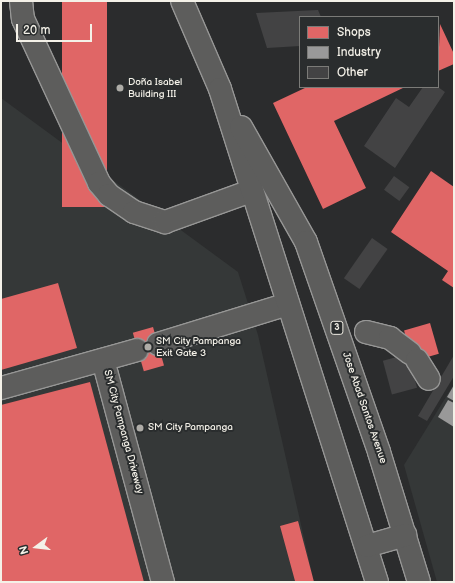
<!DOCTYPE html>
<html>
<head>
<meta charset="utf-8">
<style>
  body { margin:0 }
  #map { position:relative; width:455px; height:583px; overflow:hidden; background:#2b2c2d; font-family:"Balsamiq Sans",sans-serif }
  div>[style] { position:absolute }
  .built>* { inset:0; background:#353838 }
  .shops>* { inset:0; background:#e06666; transform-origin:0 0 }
  .industry>* { inset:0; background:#999 }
  .building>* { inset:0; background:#434344; transform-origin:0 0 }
  .roads { filter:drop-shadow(1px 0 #979796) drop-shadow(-1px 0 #979796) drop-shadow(0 1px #979796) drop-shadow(0 -1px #979796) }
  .minor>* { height:22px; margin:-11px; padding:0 11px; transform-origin:11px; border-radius:11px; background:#5d5d5c }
  .highway>* { height:22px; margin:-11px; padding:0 11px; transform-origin:11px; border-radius:11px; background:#5d5d5c }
  .dots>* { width:11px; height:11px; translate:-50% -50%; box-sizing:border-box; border:2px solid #2a2d2e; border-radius:50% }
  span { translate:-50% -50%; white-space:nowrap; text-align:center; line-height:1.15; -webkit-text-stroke:4px #2a2d2e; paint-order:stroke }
  .shield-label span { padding:1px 3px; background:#2a2d2e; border:1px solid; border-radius:3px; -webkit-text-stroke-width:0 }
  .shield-label { font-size:9px; color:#f4f1e8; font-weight:700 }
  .poi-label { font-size:10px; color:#f4f1e8 }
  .left { translate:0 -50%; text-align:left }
  .street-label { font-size:10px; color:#f4f1e8 }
  .frame { position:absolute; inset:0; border:2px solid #f4f1e8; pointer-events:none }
  .legend { position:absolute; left:299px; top:16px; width:140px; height:72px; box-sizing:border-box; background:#2a2d2e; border:1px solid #7b7b78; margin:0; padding:5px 7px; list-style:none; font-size:12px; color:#f4f1e8 }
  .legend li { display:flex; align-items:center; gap:8px; height:20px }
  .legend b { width:20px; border:1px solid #7b7b78 }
  .north { position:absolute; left:16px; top:527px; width:40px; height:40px; -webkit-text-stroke:3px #2a2d2e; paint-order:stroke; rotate:255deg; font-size:11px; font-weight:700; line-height:16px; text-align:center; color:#f4f1e8 }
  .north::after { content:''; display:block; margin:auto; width:14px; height:18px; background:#f4f1e8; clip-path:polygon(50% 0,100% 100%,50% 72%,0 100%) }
  .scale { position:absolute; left:16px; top:24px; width:76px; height:18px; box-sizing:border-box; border:2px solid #f4f1e8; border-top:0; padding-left:5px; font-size:12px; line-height:14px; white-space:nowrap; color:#f4f1e8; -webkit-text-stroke:3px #2a2d2e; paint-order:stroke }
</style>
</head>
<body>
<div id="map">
  <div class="built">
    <i style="clip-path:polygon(1px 98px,238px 272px,258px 335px,314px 582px,1px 582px)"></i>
    <i style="clip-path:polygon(454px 384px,454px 582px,437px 582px,404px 465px)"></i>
  </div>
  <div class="shops">
    <i style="left:62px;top:1px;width:45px;height:206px"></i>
    <i style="clip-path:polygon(440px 24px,454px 54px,454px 64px,438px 71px)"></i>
    <i style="clip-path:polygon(307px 87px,405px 87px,334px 121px,366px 188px,323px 209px,273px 103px)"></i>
    <i style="clip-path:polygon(431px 171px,454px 187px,454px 288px,442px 280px,448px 271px,391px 232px)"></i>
    <i style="clip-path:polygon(58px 283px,77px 348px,1px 370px,1px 299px)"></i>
    <i style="left:430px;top:323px;width:32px;height:27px;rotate:74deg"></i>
    <i style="left:153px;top:327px;width:40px;height:21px;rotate:74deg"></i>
    <i style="clip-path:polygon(90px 382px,144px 582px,1px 582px,1px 405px)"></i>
    <i style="clip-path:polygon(298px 521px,314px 582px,291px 582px,295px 581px,280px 526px)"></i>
  </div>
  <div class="industry">
    <i style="clip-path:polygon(454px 385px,454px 401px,447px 397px)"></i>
    <i style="clip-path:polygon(448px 400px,454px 403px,454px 427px,438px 417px)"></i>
  </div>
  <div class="building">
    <i style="clip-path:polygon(318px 10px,321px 17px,300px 17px,300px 46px,267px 48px,256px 13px)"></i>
    <i style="clip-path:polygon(423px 87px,438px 87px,445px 92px,395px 168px,364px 146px,396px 98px,409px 107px)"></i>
    <i style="left:394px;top:176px;width:19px;height:17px;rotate:36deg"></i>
    <i style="left:372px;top:238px;width:19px;height:49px;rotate:35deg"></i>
    <i style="left:408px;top:354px;width:35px;height:26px;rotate:75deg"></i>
    <i style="clip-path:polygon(454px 355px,454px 376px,427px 421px,418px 416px)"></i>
  </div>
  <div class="roads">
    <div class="minor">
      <i style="left:21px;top:1px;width:18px;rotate:84deg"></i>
      <i style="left:23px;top:19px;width:181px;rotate:65.1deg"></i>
      <i style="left:99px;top:183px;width:16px;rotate:50deg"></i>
      <i style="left:109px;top:195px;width:30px;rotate:34deg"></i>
      <i style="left:134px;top:212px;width:33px;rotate:18deg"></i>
      <i style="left:165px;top:222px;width:91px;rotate:-19.8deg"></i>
      <i style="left:366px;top:332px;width:25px;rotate:14deg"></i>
      <i style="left:390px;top:338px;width:25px;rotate:37deg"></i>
      <i style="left:158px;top:344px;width:136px;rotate:-17.1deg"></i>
      <i style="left:103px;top:360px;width:230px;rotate:74.9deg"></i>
      <i style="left:417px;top:360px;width:22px;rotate:58deg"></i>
      <i style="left:1px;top:388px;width:141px;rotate:-15.6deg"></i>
    </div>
    <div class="highway">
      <i style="left:182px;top:1px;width:96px;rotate:66.6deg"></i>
      <i style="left:220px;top:89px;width:517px;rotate:72.34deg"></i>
      <i style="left:241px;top:127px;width:132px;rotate:60.5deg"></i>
      <i style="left:306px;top:242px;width:222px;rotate:70.8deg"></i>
      <i style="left:379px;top:452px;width:136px;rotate:72.9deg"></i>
      <i style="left:367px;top:546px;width:40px;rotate:-16deg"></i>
    </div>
  </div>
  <div class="dots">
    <i style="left:120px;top:88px;background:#aeaca7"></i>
    <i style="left:148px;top:347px;background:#aeaca7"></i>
    <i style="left:140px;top:428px;background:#aeaca7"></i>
  </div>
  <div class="shield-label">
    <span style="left:337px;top:328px">3</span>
  </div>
  <div class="poi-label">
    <span class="left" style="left:128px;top:88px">Doña Isabel<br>Building III</span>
    <span class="left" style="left:156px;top:347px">SM City Pampanga<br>Exit Gate 3</span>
    <span class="left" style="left:148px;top:428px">SM City Pampanga</span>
  </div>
  <div class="street-label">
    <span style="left:364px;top:408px;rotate:71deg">Jose Abad Santos Avenue</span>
    <span style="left:123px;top:432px;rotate:75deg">SM City Pampanga Driveway</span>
  </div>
  <div class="frame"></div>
  <ul class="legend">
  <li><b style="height:11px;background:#e06666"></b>Shops</li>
  <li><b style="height:11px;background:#999"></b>Industry</li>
  <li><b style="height:11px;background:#434344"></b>Other</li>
  </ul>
  <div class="north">N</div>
  <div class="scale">20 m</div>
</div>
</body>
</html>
